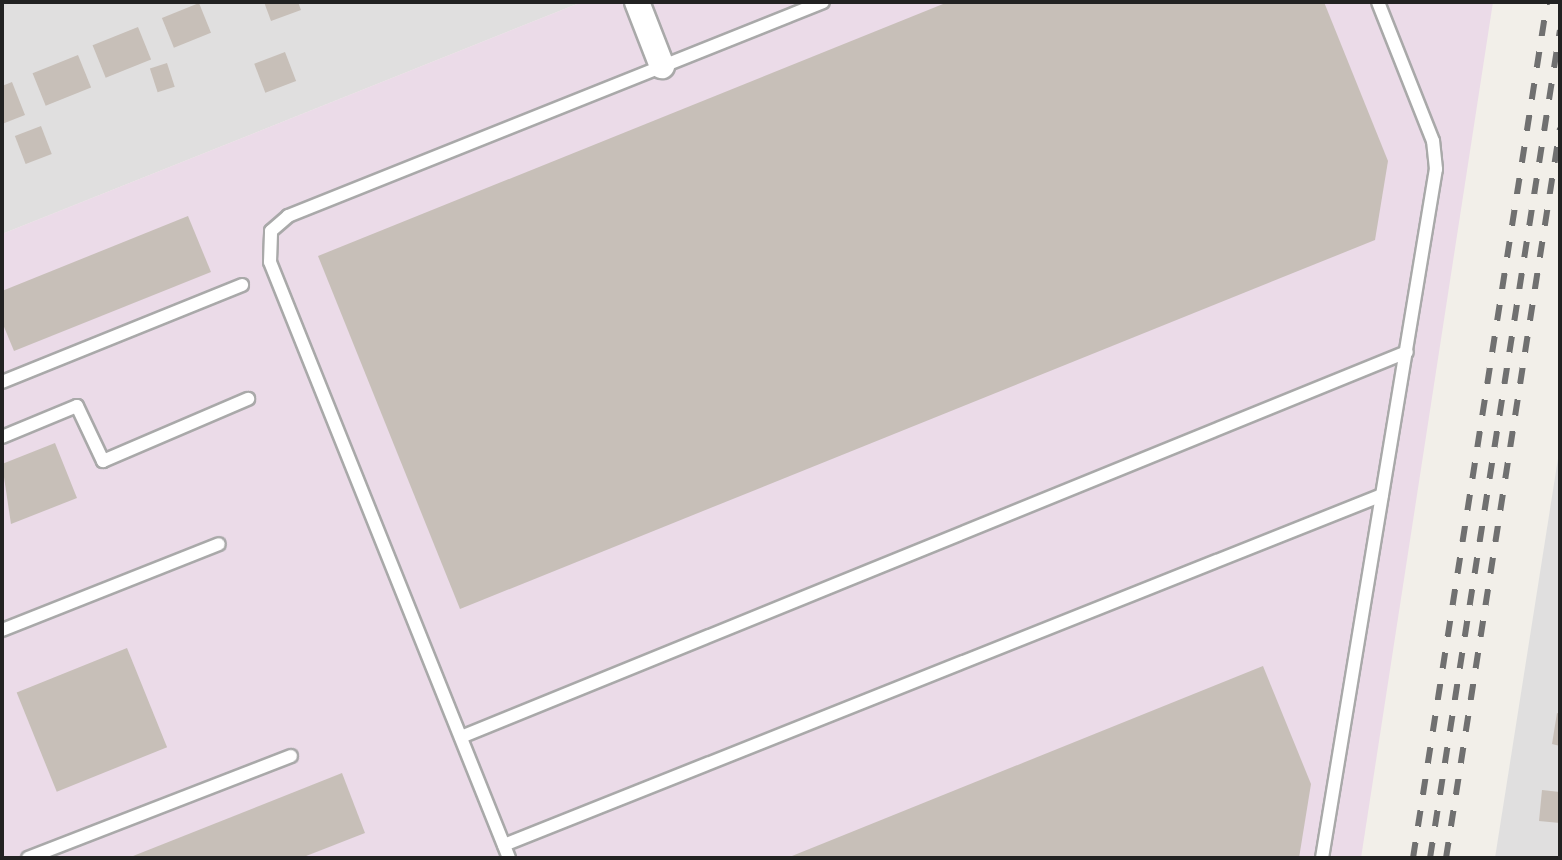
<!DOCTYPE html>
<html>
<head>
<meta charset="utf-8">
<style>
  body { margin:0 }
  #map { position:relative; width:1562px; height:860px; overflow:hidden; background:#f2efe9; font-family:"Fira Sans Condensed",sans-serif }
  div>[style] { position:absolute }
  .residential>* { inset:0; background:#e0dfdf }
  .industrial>* { inset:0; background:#ebdbe8 }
  .building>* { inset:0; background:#c7bfb8; transform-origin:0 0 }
  .roads { filter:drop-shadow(2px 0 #a9a9a9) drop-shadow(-2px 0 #a9a9a9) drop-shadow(0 2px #a9a9a9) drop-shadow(0 -2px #a9a9a9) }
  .service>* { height:12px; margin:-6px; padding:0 6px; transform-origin:6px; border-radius:6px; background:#fff }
  .minor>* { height:24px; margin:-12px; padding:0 12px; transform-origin:12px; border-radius:12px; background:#fff }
  .rail>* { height:6px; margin-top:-3px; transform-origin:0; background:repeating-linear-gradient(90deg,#707070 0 16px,transparent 0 32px) }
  span { translate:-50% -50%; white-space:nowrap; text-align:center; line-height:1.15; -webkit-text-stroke:8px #fff; paint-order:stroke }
  .frame { position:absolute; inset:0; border:4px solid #222; pointer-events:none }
</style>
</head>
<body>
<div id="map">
  <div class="residential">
    <i style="clip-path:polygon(2px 2px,582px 2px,2px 234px)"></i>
    <i style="clip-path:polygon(1560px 446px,1560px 858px,1495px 858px)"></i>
  </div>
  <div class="industrial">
    <i style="clip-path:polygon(582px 2px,1493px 2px,1361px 858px,2px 858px,2px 234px)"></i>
  </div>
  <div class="building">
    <i style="clip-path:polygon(264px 2px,298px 2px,301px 10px,271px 21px)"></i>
    <i style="clip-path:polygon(948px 2px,1324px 2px,1388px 161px,1375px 240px,460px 609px,318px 256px)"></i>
    <i style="left:199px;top:3px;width:32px;height:40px;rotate:68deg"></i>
    <i style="left:138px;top:27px;width:35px;height:49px;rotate:68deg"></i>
    <i style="left:285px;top:52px;width:31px;height:33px;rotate:69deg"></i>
    <i style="left:78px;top:55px;width:35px;height:49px;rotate:68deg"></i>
    <i style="left:167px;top:63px;width:25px;height:18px;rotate:72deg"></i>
    <i style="clip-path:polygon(12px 82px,25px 115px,2px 124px,2px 86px)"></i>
    <i style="left:41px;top:126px;width:30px;height:28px;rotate:69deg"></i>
    <i style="clip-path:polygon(188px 216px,211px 272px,14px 351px,2px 322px,2px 291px)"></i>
    <i style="clip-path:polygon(55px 443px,77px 498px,11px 524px,2px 464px)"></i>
    <i style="left:127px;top:648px;width:107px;height:119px;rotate:68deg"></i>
    <i style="clip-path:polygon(1263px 666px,1311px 784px,1299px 858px,787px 858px)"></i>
    <i style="clip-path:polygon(1557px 713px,1560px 714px,1560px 746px,1552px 744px)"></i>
    <i style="clip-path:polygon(342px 773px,365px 833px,301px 858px,128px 858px)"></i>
    <i style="clip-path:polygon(1542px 790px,1560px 792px,1560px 823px,1539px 821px)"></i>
  </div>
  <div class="roads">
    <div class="service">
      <i style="left:2px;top:382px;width:259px;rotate:-22deg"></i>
      <i style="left:2px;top:437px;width:81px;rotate:-22.5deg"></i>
      <i style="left:77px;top:406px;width:61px;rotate:64.7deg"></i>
      <i style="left:103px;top:461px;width:158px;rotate:-23.2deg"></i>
      <i style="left:2px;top:630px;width:233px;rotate:-21.6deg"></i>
      <i style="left:461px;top:737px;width:1021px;rotate:-22.15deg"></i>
      <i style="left:504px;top:845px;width:945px;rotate:-21.73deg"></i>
      <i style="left:28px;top:858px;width:282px;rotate:-21.2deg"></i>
      <i style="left:509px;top:858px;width:642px;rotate:-111.85deg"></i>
      <i style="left:270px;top:262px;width:31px;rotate:-88deg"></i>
      <i style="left:271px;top:231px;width:23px;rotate:-41deg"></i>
      <i style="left:288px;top:216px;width:576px;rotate:-21.8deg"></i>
      <i style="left:1322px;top:858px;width:698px;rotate:-80.61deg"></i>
      <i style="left:1436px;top:169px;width:28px;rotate:-96deg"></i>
      <i style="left:1433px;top:141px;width:149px;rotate:-111.6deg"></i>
    </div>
    <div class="minor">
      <i style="left:637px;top:2px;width:69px;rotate:68.7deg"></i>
    </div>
  </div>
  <div class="rail">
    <i style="left:1413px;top:858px;width:866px;rotate:-81.1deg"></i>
    <i style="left:1430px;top:858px;width:838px;rotate:-81.08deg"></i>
    <i style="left:1446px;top:858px;width:739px;rotate:-81.12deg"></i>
  </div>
  <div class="frame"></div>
</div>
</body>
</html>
